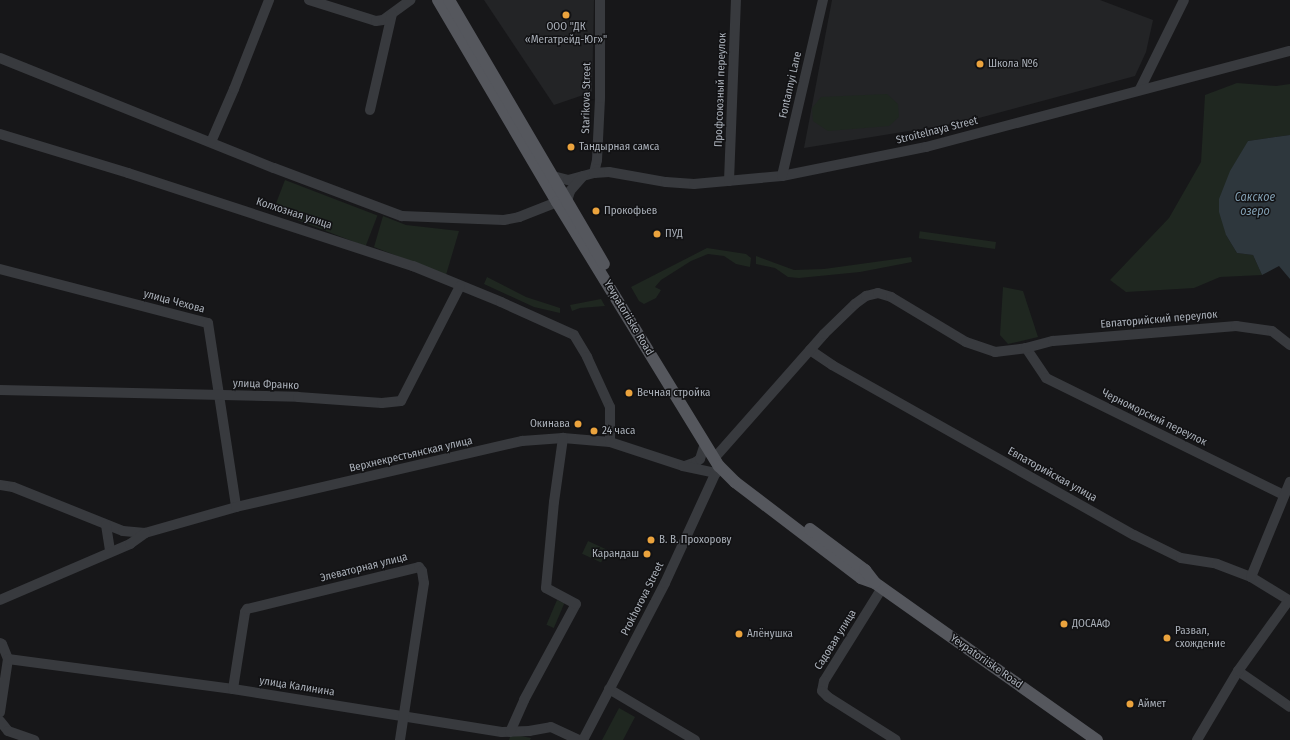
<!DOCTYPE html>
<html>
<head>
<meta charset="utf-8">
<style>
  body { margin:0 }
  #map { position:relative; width:1290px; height:740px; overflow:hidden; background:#171719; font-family:"Fira Sans Condensed",sans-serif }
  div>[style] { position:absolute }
  .built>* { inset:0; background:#232426 }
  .green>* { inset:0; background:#1f2720; transform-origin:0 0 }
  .water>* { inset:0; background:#2e373d }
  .minor>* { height:10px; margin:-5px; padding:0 5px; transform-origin:5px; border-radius:5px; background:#383a3e }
  .major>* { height:12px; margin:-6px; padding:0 6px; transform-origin:6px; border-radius:6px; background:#55575d }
  .dots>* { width:11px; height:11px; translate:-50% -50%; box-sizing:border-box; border:2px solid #121214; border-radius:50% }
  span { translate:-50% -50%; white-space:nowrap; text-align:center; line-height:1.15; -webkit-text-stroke:3px #121214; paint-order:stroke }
  .poi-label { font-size:11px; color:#aab0b9 }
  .left { translate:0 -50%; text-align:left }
  .right { translate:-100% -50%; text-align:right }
  .street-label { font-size:11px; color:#aab0b9 }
  .water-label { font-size:12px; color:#829fb2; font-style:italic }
</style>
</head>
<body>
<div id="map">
  <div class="built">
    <i style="clip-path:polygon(484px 0,594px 0,592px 92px,554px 105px)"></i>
    <i style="clip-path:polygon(832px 0,1100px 0,1153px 20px,1146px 52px,1135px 76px,964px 122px,804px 148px)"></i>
  </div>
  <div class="green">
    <i style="clip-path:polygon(1237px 83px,1276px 86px,1290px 84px,1290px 135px,1248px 141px,1226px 235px,1237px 253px,1253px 255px,1262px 275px,1220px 277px,1194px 288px,1126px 292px,1110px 280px,1169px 218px,1201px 162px,1205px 95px)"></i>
    <i style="clip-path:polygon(887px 94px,898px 104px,899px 117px,889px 126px,828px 131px,813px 121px,812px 108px,821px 97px)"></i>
    <i style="left:285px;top:180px;width:99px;height:33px;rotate:21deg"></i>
    <i style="clip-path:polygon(383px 216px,406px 225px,459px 231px,446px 275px,374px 247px)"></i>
    <i style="left:996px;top:242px;width:7px;height:77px;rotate:98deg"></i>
    <i style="clip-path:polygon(707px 248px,746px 254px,751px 258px,750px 267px,736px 264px,724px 256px,708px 254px,691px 261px,661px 280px,655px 287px,661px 290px,656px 298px,644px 304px,639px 301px,631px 287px)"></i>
    <i style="clip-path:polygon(756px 256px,794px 270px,824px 269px,911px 257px,912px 262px,860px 272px,799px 278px,788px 277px,775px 268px,756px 264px)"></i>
    <i style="clip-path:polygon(487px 277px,526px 297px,560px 308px,560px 313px,534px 307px,484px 284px)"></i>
    <i style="clip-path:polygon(1003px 287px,1023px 291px,1038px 337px,1008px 344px,1000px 335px)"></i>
    <i style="clip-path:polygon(601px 299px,605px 306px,580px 308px,572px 311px,570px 305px)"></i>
    <i style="left:588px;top:541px;width:21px;height:14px;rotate:25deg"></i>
    <i style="left:557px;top:600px;width:8px;height:27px;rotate:23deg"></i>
    <i style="clip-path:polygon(619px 708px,635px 717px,623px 740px,602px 740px)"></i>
    <i style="clip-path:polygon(511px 734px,531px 738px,530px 740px,509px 740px)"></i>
  </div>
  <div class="water">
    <i style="clip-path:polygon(1290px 135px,1290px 279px,1279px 266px,1262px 275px,1253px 255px,1237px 253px,1226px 235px,1219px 212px,1219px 199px,1230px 171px,1248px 141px)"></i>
  </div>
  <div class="minor">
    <i style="left:309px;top:0;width:70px;rotate:17.4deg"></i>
    <i style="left:376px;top:21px;width:7px;rotate:-8deg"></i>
    <i style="left:383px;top:20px;width:34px;rotate:-36deg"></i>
    <i style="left:0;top:58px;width:295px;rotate:21.9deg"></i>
    <i style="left:274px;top:168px;width:137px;rotate:20.6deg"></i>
    <i style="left:402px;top:216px;width:102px;rotate:2.2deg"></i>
    <i style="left:504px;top:220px;width:15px;rotate:-11deg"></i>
    <i style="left:519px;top:217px;width:41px;rotate:-21.5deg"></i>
    <i style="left:1140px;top:89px;width:99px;rotate:-63.7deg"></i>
    <i style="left:370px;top:110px;width:98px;rotate:-77.1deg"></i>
    <i style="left:0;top:134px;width:134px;rotate:16.9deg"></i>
    <i style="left:128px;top:173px;width:300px;rotate:18.1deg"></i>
    <i style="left:413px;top:266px;width:95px;rotate:22.2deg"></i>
    <i style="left:501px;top:302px;width:80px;rotate:24.3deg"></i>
    <i style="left:574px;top:335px;width:26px;rotate:59deg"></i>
    <i style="left:587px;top:357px;width:55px;rotate:65.3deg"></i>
    <i style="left:610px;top:407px;width:35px;rotate:90deg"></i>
    <i style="left:211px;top:142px;width:58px;rotate:-66.5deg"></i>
    <i style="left:234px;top:89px;width:96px;rotate:-68.5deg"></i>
    <i style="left:594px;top:173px;width:13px;rotate:-77deg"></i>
    <i style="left:597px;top:160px;width:62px;rotate:-87.2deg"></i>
    <i style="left:600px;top:98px;width:98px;rotate:-90deg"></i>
    <i style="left:553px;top:176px;width:16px;rotate:15deg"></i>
    <i style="left:568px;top:180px;width:27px;rotate:-15deg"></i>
    <i style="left:594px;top:173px;width:15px;rotate:-4deg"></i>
    <i style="left:609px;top:172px;width:58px;rotate:10deg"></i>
    <i style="left:666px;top:182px;width:28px;rotate:4deg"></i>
    <i style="left:694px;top:184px;width:88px;rotate:-5.2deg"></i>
    <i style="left:782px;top:176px;width:147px;rotate:-11.4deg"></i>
    <i style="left:926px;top:147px;width:376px;rotate:-14.8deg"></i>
    <i style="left:782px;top:176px;width:181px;rotate:-76.9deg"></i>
    <i style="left:729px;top:181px;width:181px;rotate:-87.8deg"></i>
    <i style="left:567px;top:201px;width:10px;rotate:-73deg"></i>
    <i style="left:570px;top:191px;width:20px;rotate:-49deg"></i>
    <i style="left:0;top:269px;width:215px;rotate:14.6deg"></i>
    <i style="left:208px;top:323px;width:186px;rotate:81.3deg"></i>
    <i style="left:1026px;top:348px;width:36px;rotate:56deg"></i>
    <i style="left:1046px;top:378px;width:265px;rotate:26.2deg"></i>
    <i style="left:810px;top:350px;width:27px;rotate:34deg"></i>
    <i style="left:832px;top:365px;width:347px;rotate:29.4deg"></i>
    <i style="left:1134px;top:535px;width:52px;rotate:26.1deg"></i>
    <i style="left:1181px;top:558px;width:36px;rotate:9deg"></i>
    <i style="left:1217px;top:564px;width:36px;rotate:21deg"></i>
    <i style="left:1251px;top:577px;width:46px;rotate:31.6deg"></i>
    <i style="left:0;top:390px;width:298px;rotate:1.3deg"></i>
    <i style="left:298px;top:397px;width:84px;rotate:4.1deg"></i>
    <i style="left:382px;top:403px;width:19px;rotate:-6deg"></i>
    <i style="left:401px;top:401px;width:129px;rotate:-62.8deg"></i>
    <i style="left:718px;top:454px;width:160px;rotate:-48.5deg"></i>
    <i style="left:824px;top:334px;width:43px;rotate:-44.1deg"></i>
    <i style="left:855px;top:304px;width:14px;rotate:-36deg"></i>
    <i style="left:866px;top:296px;width:12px;rotate:-14deg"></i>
    <i style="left:878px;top:293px;width:14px;rotate:17deg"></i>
    <i style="left:891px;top:297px;width:87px;rotate:31deg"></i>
    <i style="left:966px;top:342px;width:31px;rotate:19deg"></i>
    <i style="left:995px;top:352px;width:31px;rotate:-7deg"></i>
    <i style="left:1026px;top:348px;width:28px;rotate:-15deg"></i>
    <i style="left:1053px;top:341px;width:184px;rotate:-4.7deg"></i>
    <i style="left:1236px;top:326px;width:36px;rotate:8deg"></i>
    <i style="left:1272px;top:331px;width:23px;rotate:38deg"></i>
    <i style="left:685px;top:466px;width:12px;rotate:-20deg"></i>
    <i style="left:696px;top:462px;width:5px;rotate:-37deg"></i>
    <i style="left:700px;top:459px;width:16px;rotate:-72deg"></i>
    <i style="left:0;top:485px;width:13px;rotate:9deg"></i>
    <i style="left:13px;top:487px;width:118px;rotate:21.8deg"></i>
    <i style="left:123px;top:531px;width:22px;rotate:5deg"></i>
    <i style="left:145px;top:533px;width:95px;rotate:-15.9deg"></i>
    <i style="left:236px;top:507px;width:294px;rotate:-13deg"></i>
    <i style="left:522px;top:441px;width:41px;rotate:-4.2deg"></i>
    <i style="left:563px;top:438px;width:47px;rotate:4.9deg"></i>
    <i style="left:610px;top:442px;width:77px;rotate:18.2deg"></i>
    <i style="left:683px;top:466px;width:34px;rotate:12deg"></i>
    <i style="left:106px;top:525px;width:26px;rotate:81deg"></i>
    <i style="left:1251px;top:577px;width:103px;rotate:-67.7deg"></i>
    <i style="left:882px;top:588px;width:110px;rotate:121.9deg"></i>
    <i style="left:824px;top:681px;width:10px;rotate:101deg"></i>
    <i style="left:822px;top:691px;width:8px;rotate:45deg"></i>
    <i style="left:828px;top:697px;width:80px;rotate:32.3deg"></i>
    <i style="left:0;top:600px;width:142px;rotate:-23.3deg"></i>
    <i style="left:130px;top:544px;width:19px;rotate:-36deg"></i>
    <i style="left:0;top:643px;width:2px;rotate:27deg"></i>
    <i style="left:2px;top:644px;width:16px;rotate:68deg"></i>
    <i style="left:8px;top:659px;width:54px;rotate:98.6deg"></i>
    <i style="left:8px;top:659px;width:227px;rotate:7.6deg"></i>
    <i style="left:233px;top:689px;width:272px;rotate:9.1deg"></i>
    <i style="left:502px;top:732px;width:27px;rotate:-2deg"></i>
    <i style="left:529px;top:731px;width:22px;rotate:-10deg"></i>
    <i style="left:551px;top:727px;width:31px;rotate:25deg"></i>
    <i style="left:1238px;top:671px;width:63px;rotate:34.7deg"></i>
    <i style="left:233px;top:689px;width:78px;rotate:-81.1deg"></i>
    <i style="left:245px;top:612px;width:4px;rotate:-56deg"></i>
    <i style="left:247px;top:609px;width:177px;rotate:-13.7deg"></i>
    <i style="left:419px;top:567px;width:5px;rotate:53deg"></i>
    <i style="left:422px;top:571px;width:12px;rotate:81deg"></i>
    <i style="left:424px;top:583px;width:159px;rotate:98.7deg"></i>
    <i style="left:609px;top:689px;width:100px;rotate:30.7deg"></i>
    <i style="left:0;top:721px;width:13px;rotate:51deg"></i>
    <i style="left:8px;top:731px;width:28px;rotate:19deg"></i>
    <i style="left:510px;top:732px;width:35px;rotate:-66deg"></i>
    <i style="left:524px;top:700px;width:109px;rotate:-61.6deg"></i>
    <i style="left:576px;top:604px;width:34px;rotate:-152deg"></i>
    <i style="left:546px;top:588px;width:86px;rotate:-84.7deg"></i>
    <i style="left:554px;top:502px;width:65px;rotate:-82deg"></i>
    <i style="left:583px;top:740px;width:177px;rotate:-62.4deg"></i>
    <i style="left:665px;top:583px;width:127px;rotate:-65.3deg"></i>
    <i style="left:1197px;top:740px;width:80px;rotate:-59.3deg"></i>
    <i style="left:1238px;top:671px;width:87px;rotate:-54.3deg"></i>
  </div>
  <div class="major">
    <i style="left:438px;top:0;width:234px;rotate:59.5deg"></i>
    <i style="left:557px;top:202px;width:310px;rotate:58.5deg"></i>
    <i style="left:719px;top:466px;width:23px;rotate:45deg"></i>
    <i style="left:735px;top:482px;width:158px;rotate:37.3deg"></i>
    <i style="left:861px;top:578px;width:15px;rotate:20deg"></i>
    <i style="left:875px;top:583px;width:272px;rotate:35.3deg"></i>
    <i style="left:449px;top:0;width:306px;rotate:59.6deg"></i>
    <i style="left:810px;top:529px;width:69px;rotate:36.7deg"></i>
    <i style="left:865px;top:570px;width:16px;rotate:52deg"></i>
  </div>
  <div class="dots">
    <i style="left:566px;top:15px;background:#eba33d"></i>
    <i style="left:980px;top:64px;background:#eba33d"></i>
    <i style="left:571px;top:147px;background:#eba33d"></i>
    <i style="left:596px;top:211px;background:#eba33d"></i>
    <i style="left:657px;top:234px;background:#eba33d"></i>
    <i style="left:629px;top:393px;background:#eba33d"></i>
    <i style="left:578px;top:424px;background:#eba33d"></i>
    <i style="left:594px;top:431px;background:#eba33d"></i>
    <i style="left:651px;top:540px;background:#eba33d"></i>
    <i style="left:647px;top:554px;background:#eba33d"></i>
    <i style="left:1064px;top:624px;background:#eba33d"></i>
    <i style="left:739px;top:634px;background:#eba33d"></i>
    <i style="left:1167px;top:638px;background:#eba33d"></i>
    <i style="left:1130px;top:704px;background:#eba33d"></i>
  </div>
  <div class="poi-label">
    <span style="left:566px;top:34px">ООО "ДК<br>«Мегатрейд-Юг»"</span>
    <span class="left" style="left:988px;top:64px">Школа №6</span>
    <span class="left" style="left:579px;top:147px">Тандырная самса</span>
    <span class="left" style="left:604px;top:211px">Прокофьев</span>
    <span class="left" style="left:665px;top:234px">ПУД</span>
    <span class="left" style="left:637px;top:393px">Вечная стройка</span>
    <span class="right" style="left:570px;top:424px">Окинава</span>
    <span class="left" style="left:602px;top:431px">24 часа</span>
    <span class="left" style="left:659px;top:540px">В. В. Прохорову</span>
    <span class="right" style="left:639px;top:554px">Карандаш</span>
    <span class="left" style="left:1072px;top:624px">ДОСААФ</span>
    <span class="left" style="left:1175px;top:638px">Развал,<br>схождение</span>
    <span class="left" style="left:747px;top:634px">Алёнушка</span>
    <span class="left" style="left:1138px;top:704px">Аймет</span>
  </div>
  <div class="street-label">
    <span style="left:791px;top:85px;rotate:-77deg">Fontannyi Lane</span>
    <span style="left:721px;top:90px;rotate:-88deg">Профсоюзный переулок</span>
    <span style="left:587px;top:98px;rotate:-89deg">Starikova Street</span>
    <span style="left:937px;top:131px;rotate:-14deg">Stroitelnaya Street</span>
    <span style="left:294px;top:214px;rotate:18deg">Колхозная улица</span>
    <span style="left:174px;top:302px;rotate:15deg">улица Чехова</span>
    <span style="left:628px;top:318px;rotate:59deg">Yevpatoriiske Road</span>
    <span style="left:1159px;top:320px;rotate:-5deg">Евпаторийский переулок</span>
    <span style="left:266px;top:385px;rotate:2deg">улица Франко</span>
    <span style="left:1154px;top:418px;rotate:26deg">Черноморский переулок</span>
    <span style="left:411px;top:455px;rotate:-13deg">Верхнекрестьянская улица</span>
    <span style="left:1052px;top:475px;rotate:29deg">Евпаторийская улица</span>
    <span style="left:364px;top:568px;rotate:-14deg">Элеваторная улица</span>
    <span style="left:643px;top:599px;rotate:-63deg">Prokhorova Street</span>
    <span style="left:836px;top:640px;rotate:-58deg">Садовая улица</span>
    <span style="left:986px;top:662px;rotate:35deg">Yevpatoriiske Road</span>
    <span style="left:297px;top:687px;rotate:9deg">улица Калинина</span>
  </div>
  <div class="water-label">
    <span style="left:1255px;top:205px">Сакское<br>озеро</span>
  </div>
</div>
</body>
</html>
